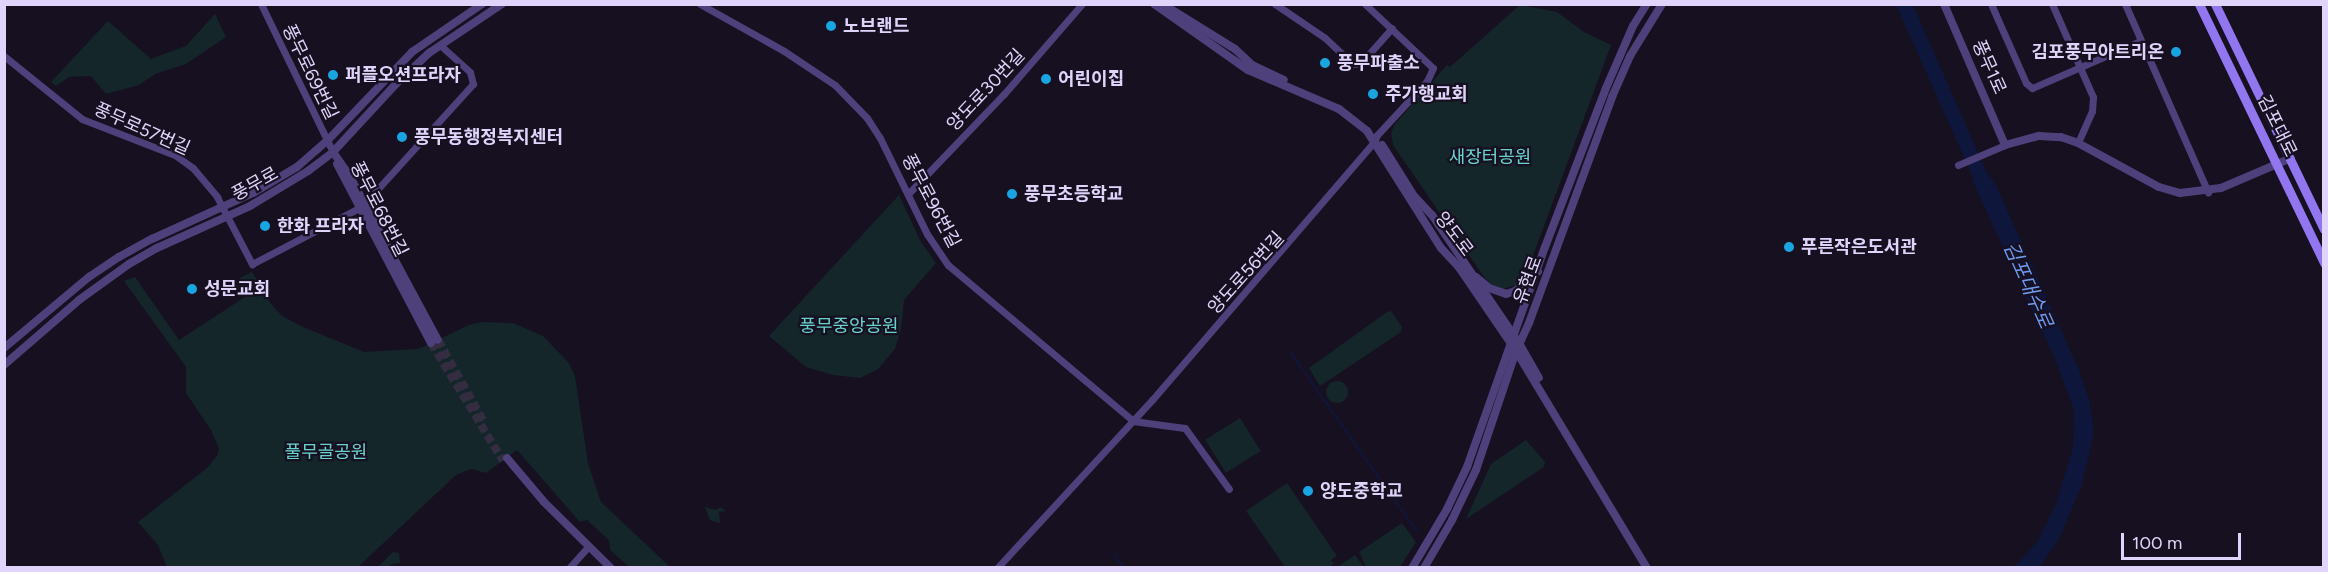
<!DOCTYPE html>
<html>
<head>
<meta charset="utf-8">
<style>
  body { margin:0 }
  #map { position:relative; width:2328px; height:572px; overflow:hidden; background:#161021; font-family:Figtree,"Noto Sans KR",sans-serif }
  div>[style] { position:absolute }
  .green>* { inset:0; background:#14262a; transform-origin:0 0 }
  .round { border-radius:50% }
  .water>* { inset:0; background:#0f163b }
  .stream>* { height:2px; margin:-1px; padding:0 1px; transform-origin:1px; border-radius:1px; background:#0f163b }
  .tertiary-tunnel>* { height:8px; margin-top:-4px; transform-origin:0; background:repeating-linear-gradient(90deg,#342d42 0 8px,transparent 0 12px) }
  .minor>* { height:7px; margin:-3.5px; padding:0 3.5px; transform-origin:3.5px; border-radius:3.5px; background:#4e407b }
  .tertiary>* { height:8px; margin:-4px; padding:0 4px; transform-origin:4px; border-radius:4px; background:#4e407b }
  .secondary>* { height:9px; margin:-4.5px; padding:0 4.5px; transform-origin:4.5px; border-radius:4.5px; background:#9276f0 }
  .dots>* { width:16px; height:16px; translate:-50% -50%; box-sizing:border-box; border:3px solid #161021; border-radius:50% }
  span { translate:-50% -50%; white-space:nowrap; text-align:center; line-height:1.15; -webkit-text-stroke:4.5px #161021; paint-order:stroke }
  .poi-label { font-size:18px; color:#e0d4fa; font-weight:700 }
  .left { translate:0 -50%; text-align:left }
  .right { translate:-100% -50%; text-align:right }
  .street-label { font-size:18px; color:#e0d4fa }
  .park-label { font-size:18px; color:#69d2cd }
  .water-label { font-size:20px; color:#6e99ef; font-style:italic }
  .frame { position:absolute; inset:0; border:6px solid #e0d4fa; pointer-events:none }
  .scale { position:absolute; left:2121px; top:533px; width:120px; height:27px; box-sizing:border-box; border:3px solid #e0d4fa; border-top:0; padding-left:8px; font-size:18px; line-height:21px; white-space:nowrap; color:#e0d4fa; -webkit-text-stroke:4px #161021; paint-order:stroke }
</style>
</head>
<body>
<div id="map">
  <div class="green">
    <i style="clip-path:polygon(1520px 5px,1557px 12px,1584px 32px,1611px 45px,1527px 272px,1516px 285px,1503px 289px,1492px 285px,1484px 277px,1393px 145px,1391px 133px,1395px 124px,1447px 65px,1450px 67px)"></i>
    <i style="clip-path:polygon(215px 14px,226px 37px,186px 64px,155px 74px,139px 85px,106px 94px,91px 76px,69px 77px,56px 86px,51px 82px,108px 21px,151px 59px,186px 46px)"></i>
    <i style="clip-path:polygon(899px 195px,921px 242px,936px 263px,904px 300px,901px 329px,895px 349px,878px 369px,860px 378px,833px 375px,806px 367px,769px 336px)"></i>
    <i style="clip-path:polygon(252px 272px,271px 304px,282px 316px,303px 327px,364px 352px,418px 349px,469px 325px,482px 322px,513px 323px,543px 336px,568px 362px,575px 376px,588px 463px,601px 502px,670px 567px,629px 567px,610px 550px,609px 540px,587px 520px,580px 522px,517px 450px,486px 473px,471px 469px,456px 475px,358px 567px,167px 567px,158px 545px,138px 522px,207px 468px,217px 456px,219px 449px,211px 430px,186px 393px,186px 367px,124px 281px,135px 277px,179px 340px,245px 297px,234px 281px)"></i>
    <i style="clip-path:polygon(1391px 311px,1402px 327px,1401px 332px,1320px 386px,1309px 368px,1387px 312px)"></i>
    <i class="round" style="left:1326px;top:381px;width:22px;height:22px"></i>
    <i style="left:1240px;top:418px;width:39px;height:41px;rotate:58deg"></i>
    <i style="clip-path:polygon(1526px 440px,1545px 462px,1544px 467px,1466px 519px,1491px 464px)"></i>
    <i style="clip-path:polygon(1287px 483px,1337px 556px,1331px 560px,1334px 564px,1328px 567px,1285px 567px,1246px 511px)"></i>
    <i style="clip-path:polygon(705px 507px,716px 510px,721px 507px,726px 511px,719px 512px,720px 523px,710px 520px)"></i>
    <i style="clip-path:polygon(1402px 523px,1416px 542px,1400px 567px,1366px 567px,1359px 552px)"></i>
    <i style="clip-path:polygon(393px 552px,399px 553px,400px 563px,391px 564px,390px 567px,378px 567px)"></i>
    <i style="clip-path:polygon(1355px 555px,1364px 567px,1337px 567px)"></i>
  </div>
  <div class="water">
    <i style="clip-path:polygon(1896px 5px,1913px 5px,1986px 171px,1995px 183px,2079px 370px,2090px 403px,2094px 433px,2081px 487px,2059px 539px,2040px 567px,2014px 567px,2038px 541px,2056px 504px,2073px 447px,2074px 410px,2055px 359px,1973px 182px,1972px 175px)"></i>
  </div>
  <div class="stream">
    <i style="left:1291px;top:353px;width:220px;rotate:54.8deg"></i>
    <i style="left:1114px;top:554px;width:17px;rotate:57deg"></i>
    <i style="left:1441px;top:566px;width:2px;rotate:63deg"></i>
  </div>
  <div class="tertiary-tunnel">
    <i style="left:438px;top:340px;width:94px;rotate:60.7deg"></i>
    <i style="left:431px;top:343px;width:138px;rotate:58.6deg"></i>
  </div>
  <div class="minor">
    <i style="left:261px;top:4px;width:165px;rotate:64.1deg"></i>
    <i style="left:700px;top:4px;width:96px;rotate:29.2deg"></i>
    <i style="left:784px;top:51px;width:61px;rotate:33.7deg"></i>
    <i style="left:835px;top:85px;width:46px;rotate:45.9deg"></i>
    <i style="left:867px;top:118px;width:24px;rotate:57deg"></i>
    <i style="left:880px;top:138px;width:107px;rotate:63.9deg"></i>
    <i style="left:927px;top:234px;width:37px;rotate:56deg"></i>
    <i style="left:948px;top:265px;width:242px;rotate:40.1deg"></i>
    <i style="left:1275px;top:4px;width:60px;rotate:34.2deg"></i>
    <i style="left:1325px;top:38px;width:38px;rotate:43deg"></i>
    <i style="left:1353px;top:64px;width:7px"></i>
    <i style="left:1360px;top:64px;width:48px;rotate:-48.4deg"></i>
    <i style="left:1365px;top:4px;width:93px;rotate:43.3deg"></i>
    <i style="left:1433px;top:68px;width:14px;rotate:115deg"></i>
    <i style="left:1427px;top:81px;width:74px;rotate:132.8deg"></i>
    <i style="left:1377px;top:135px;width:9px;rotate:111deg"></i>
    <i style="left:1991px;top:4px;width:86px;rotate:66.1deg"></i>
    <i style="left:2026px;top:83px;width:8px;rotate:40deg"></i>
    <i style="left:2032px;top:88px;width:118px;rotate:-23.5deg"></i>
    <i style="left:2052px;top:4px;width:102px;rotate:66.2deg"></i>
    <i style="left:2093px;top:97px;width:14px;rotate:94deg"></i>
    <i style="left:2092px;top:111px;width:35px;rotate:114deg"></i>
    <i style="left:2125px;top:4px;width:206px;rotate:66.2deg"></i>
    <i style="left:4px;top:56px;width:100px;rotate:38.9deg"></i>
    <i style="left:82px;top:119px;width:100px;rotate:21.2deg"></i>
    <i style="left:175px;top:155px;width:22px;rotate:36deg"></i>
    <i style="left:193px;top:168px;width:38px;rotate:50deg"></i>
    <i style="left:217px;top:197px;width:76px;rotate:62.4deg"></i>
    <i style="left:252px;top:264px;width:121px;rotate:-27.6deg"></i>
    <i style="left:1958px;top:165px;width:51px;rotate:-23.1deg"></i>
    <i style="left:908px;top:194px;width:139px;rotate:-46.2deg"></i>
    <i style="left:1004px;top:94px;width:119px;rotate:-49.1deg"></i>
    <i style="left:365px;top:203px;width:161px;rotate:-47.8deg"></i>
    <i style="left:473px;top:84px;width:12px;rotate:-104deg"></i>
    <i style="left:470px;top:72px;width:40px;rotate:-138deg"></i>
    <i style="left:1133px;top:421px;width:52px;rotate:7.7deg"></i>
    <i style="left:1185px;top:428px;width:75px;rotate:54.2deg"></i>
    <i style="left:569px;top:568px;width:28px;rotate:-48deg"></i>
    <i style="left:997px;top:568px;width:229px;rotate:-47.3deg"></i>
    <i style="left:1152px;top:400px;width:342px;rotate:-49.3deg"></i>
  </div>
  <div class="tertiary">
    <i style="left:1154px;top:4px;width:115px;rotate:35.1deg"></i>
    <i style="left:1248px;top:70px;width:99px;rotate:23.2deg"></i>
    <i style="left:1339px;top:109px;width:36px;rotate:38deg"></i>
    <i style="left:1367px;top:131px;width:138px;rotate:57.7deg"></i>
    <i style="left:1441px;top:248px;width:25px;rotate:47deg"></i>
    <i style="left:1458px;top:266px;width:103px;rotate:55.7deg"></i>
    <i style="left:1516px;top:351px;width:253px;rotate:58.9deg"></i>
    <i style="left:1944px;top:4px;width:154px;rotate:66.6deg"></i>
    <i style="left:2005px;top:145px;width:35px;rotate:-15deg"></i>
    <i style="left:2039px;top:136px;width:22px;rotate:3deg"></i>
    <i style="left:2061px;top:137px;width:18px;rotate:19deg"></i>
    <i style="left:2078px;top:143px;width:92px;rotate:28.5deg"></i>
    <i style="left:2159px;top:187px;width:22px;rotate:16deg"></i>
    <i style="left:2180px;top:193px;width:41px;rotate:-7deg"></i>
    <i style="left:2221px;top:188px;width:76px;rotate:-23.2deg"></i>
    <i style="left:1164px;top:5px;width:84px;rotate:31.8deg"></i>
    <i style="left:1235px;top:49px;width:23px;rotate:43deg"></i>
    <i style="left:1252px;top:65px;width:35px;rotate:25deg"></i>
    <i style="left:1382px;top:145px;width:60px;rotate:57.9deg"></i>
    <i style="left:1414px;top:196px;width:26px;rotate:47deg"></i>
    <i style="left:1432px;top:215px;width:155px;rotate:55.8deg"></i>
    <i style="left:1519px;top:343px;width:40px;rotate:60.3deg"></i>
    <i style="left:333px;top:152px;width:28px;rotate:55deg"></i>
    <i style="left:349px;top:175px;width:187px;rotate:61.7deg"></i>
    <i style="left:337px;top:164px;width:202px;rotate:62.3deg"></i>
    <i style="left:1476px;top:277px;width:17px;rotate:40deg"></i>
    <i style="left:1489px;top:288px;width:18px;rotate:19deg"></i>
    <i style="left:1506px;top:294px;width:9px;rotate:-18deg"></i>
    <i style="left:1515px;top:291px;width:30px;rotate:-40deg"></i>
    <i style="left:4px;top:348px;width:111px;rotate:-39.9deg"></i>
    <i style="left:89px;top:277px;width:36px;rotate:-34deg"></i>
    <i style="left:119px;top:257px;width:38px;rotate:-29deg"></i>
    <i style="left:152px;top:239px;width:111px;rotate:-24.5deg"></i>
    <i style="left:253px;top:193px;width:51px;rotate:-30.6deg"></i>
    <i style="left:297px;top:167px;width:41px;rotate:-41.1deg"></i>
    <i style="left:328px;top:140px;width:122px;rotate:-46.3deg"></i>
    <i style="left:412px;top:52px;width:85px;rotate:-34.4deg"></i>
    <i style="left:4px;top:365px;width:99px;rotate:-40.9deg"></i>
    <i style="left:79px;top:300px;width:62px;rotate:-35.8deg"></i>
    <i style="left:129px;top:264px;width:32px;rotate:-30deg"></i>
    <i style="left:157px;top:248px;width:102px;rotate:-24.3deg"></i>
    <i style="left:250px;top:206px;width:68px;rotate:-31.1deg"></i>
    <i style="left:308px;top:171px;width:31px;rotate:-37deg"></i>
    <i style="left:333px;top:152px;width:94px;rotate:-47.2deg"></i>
    <i style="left:397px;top:83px;width:44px;rotate:-43.2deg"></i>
    <i style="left:429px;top:53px;width:88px;rotate:-33.9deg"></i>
    <i style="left:507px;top:458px;width:57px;rotate:49.9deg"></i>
    <i style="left:544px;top:502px;width:94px;rotate:44.6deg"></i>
    <i style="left:1412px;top:568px;width:69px;rotate:-59.3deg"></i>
    <i style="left:1447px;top:509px;width:47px;rotate:-64.5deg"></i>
    <i style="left:1467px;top:467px;width:233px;rotate:-70.5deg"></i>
    <i style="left:1545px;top:247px;width:170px;rotate:-69deg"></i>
    <i style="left:1606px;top:88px;width:68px;rotate:-66.5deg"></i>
    <i style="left:1633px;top:26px;width:26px;rotate:-58deg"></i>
    <i style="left:1424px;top:568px;width:56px;rotate:-59.7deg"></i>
    <i style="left:1452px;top:520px;width:55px;rotate:-64.4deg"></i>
    <i style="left:1476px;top:470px;width:126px;rotate:-71.4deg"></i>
    <i style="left:1516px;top:351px;width:31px;rotate:-65deg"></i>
    <i style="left:1529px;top:323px;width:241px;rotate:-69.8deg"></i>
    <i style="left:1612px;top:97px;width:45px;rotate:-66.3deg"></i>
    <i style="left:1630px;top:56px;width:61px;rotate:-58.4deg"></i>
  </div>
  <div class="secondary">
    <i style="left:2199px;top:4px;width:288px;rotate:64.2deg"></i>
    <i style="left:2215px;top:4px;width:250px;rotate:64.2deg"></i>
  </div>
  <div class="dots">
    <i style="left:831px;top:26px;background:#19a5e1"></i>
    <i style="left:2176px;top:52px;background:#19a5e1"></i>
    <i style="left:1325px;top:63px;background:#19a5e1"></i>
    <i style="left:333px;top:75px;background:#19a5e1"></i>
    <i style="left:1046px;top:79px;background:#19a5e1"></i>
    <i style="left:1373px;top:94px;background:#19a5e1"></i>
    <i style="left:402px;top:137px;background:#19a5e1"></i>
    <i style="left:1012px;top:194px;background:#19a5e1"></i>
    <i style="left:265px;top:226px;background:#19a5e1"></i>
    <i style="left:1789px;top:247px;background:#19a5e1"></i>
    <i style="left:192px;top:289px;background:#19a5e1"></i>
    <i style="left:1308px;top:491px;background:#19a5e1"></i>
  </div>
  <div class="poi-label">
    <span class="left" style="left:843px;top:26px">노브랜드</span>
    <span class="right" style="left:2164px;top:52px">김포풍무아트리온</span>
    <span class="left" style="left:1337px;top:63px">풍무파출소</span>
    <span class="left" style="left:345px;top:75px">퍼플오션프라자</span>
    <span class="left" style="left:1058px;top:79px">어린이집</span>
    <span class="left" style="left:1385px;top:94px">주가행교회</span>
    <span class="left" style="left:414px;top:137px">풍무동행정복지센터</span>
    <span class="left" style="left:1024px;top:194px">풍무초등학교</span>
    <span class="left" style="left:277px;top:226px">한화 프라자</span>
    <span class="left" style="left:1801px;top:247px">푸른작은도서관</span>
    <span class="left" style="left:204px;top:289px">성문교회</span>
    <span class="left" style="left:1320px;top:491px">양도중학교</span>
  </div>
  <div class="street-label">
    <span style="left:1989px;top:67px;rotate:66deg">풍무1로</span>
    <span style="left:310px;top:72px;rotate:64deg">풍무로69번길</span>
    <span style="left:986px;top:90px;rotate:-47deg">양도로30번길</span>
    <span style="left:2277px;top:126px;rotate:64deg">김포대로</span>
    <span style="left:142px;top:129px;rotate:24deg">풍무로57번길</span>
    <span style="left:255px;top:184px;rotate:-29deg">풍무로</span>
    <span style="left:931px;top:201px;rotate:62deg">풍무로96번길</span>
    <span style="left:379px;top:209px;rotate:63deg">풍무로68번길</span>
    <span style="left:1454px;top:234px;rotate:53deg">양도로</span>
    <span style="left:1246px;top:273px;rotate:-48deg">양도로56번길</span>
    <span style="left:1528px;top:280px;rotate:-70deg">유현로</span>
  </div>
  <div class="park-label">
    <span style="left:1490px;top:157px">새장터공원</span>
    <span style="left:849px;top:326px">풍무중앙공원</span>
    <span style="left:326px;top:452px">풀무골공원</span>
  </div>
  <div class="water-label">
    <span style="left:2028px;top:285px;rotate:66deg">김포대수로</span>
  </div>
  <div class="frame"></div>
  <div class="scale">100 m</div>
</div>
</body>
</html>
